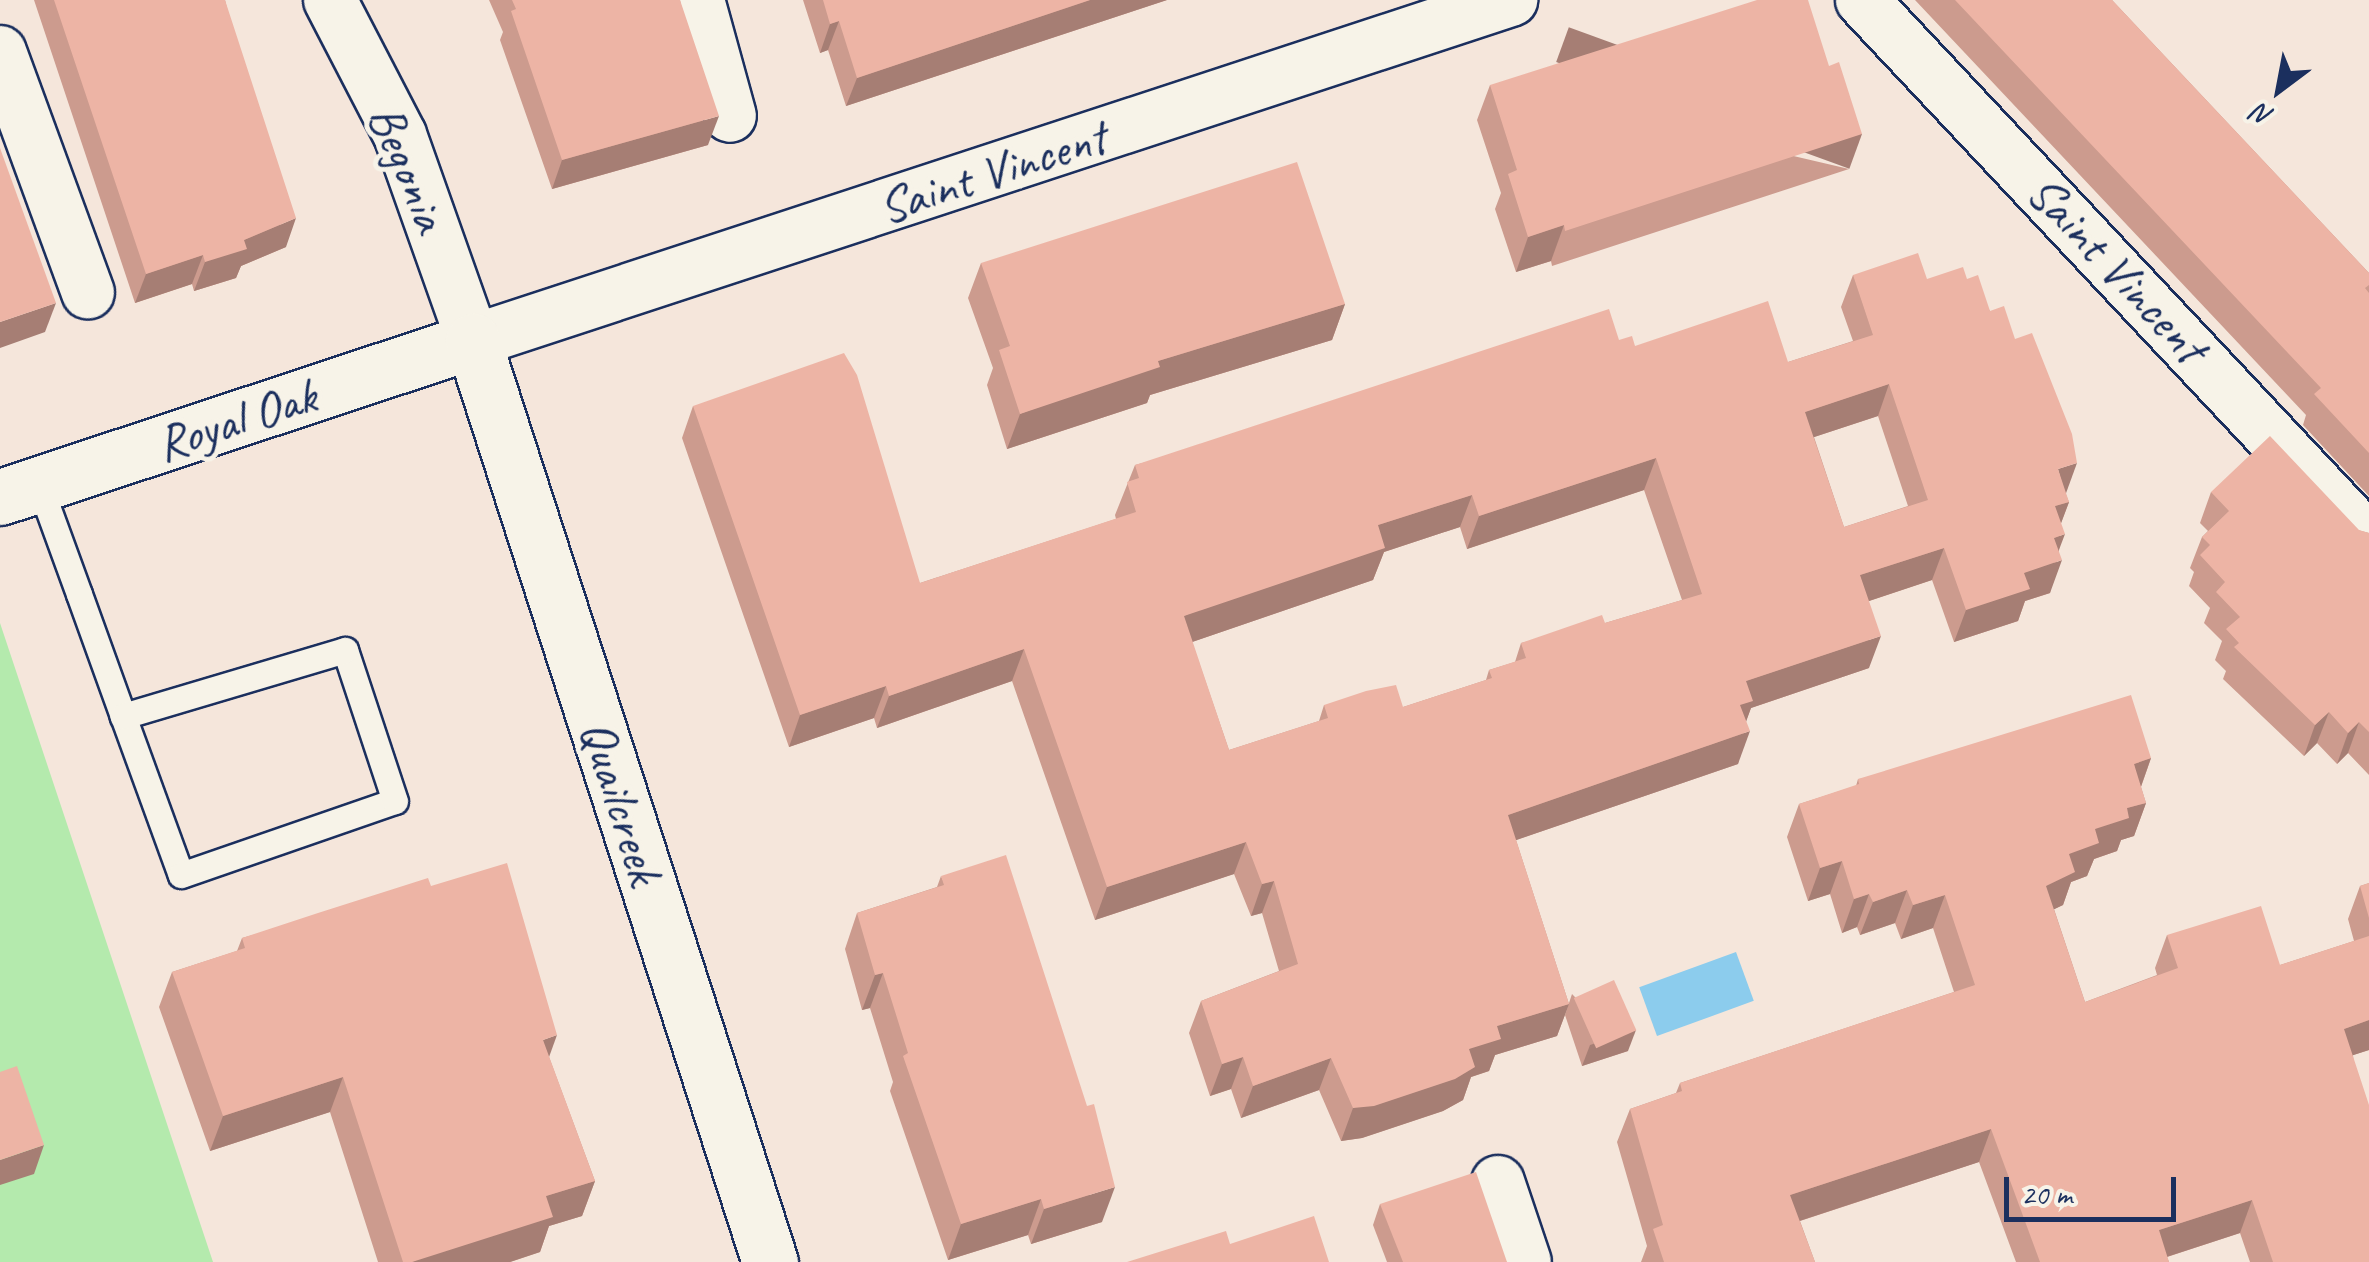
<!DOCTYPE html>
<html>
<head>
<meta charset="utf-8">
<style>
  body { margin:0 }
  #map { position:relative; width:2369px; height:1262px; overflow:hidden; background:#f5e6db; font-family:Caveat,sans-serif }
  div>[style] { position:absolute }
  .green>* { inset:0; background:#b4eaad }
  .water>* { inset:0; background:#8ccced; transform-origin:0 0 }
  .roads { filter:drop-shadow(2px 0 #1b2f5e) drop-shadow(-2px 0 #1b2f5e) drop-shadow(0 2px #1b2f5e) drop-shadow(0 -2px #1b2f5e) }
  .lane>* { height:25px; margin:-12.5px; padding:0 12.5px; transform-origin:12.5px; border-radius:12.5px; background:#f7f3e8 }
  .street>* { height:52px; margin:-26px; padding:0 26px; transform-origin:26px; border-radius:26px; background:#f7f3e8 }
  .secondary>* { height:55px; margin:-27.5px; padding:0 27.5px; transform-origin:27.5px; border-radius:27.5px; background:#f7f3e8 }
  .wall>* { inset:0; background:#cc9b8e }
  .shaded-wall>* { inset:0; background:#a67e74; transform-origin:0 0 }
  .building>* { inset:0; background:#edb4a5; transform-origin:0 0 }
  span { translate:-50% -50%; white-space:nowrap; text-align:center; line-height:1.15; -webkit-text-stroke:10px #f7f3e8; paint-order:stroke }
  .street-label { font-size:50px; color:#1b2f5e }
  .north { position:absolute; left:2229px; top:40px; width:100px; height:100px; -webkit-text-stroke:8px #f7f3e8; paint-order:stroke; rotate:212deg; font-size:28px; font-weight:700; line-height:40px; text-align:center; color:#1b2f5e }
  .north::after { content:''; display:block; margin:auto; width:35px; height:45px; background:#1b2f5e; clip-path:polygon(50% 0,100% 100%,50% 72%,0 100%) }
  .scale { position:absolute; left:2004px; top:1177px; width:172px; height:45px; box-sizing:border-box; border:5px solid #1b2f5e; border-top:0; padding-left:12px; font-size:30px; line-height:35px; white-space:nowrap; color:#1b2f5e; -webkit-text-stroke:8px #f7f3e8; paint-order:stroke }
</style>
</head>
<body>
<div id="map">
  <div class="green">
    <i style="clip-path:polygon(0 623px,213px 1262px,0 1262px)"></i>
  </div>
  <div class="water">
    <i style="left:1736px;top:952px;width:52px;height:103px;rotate:70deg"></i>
  </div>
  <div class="roads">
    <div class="lane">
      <i style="left:39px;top:484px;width:117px;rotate:70deg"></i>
      <i style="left:79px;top:594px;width:130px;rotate:70.2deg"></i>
      <i style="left:123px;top:716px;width:169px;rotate:70deg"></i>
      <i style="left:181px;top:875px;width:226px;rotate:-19.1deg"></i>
      <i style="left:395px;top:801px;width:159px;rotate:-108.3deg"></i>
      <i style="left:345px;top:650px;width:232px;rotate:163.4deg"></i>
    </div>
    <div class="street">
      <i style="left:330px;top:0;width:152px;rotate:62.6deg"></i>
      <i style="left:400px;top:135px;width:219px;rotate:70.5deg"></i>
      <i style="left:473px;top:341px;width:1093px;rotate:-18.19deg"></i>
      <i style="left:698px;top:0;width:120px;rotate:74.6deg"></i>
      <i style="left:1862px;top:0;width:741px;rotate:46.81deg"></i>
      <i style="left:0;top:52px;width:256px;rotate:69.9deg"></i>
      <i style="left:1498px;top:1182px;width:84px;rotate:71.4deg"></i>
    </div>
    <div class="secondary">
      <i style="left:0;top:497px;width:498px;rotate:-18.3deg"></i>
      <i style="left:473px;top:341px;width:968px;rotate:72.13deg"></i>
    </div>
  </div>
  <div class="wall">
    <i style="clip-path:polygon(34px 0,225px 0,286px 247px,241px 266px,236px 278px,194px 291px,192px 284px,135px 303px)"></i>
    <i style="clip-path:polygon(489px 0,680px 0,708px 145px,552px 189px,500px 40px,503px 32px)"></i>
    <i style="clip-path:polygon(803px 0,1167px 0,846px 106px,828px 50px,820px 53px)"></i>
    <i style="clip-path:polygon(1915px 0,2112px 0,2369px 273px,2369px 496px,2303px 425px,2306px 415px)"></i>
    <i style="clip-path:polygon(1490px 85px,1849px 169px,1552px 266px,1551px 261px,1516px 272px,1495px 209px,1501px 193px,1477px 120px)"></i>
    <i style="clip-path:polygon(981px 263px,1345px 304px,1332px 340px,1150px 395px,1147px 403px,1007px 449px,987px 385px,993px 368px,968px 298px)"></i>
    <i style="clip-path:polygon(evenodd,1853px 275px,1927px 279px,1967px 279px,1990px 311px,2069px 502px,2061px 523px,2059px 551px,2050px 593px,2025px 601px,2018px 621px,1954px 642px,1932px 580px,1869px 601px,1869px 668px,1751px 708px,1746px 721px,1738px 764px,1516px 840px,1569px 1004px,1557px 1036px,1495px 1055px,1489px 1071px,1471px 1077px,1463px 1100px,1443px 1111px,1362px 1138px,1341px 1141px,1319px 1090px,1241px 1118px,1231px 1089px,1210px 1096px,1189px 1033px,1201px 1001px,1279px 971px,1262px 913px,1251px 916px,1234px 874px,1095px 920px,1012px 681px,877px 728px,874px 718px,789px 747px,682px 438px,693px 406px,920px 583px,1116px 519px,1115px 515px,1135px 465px,1619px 340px,1635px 346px,1788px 362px,1853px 341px,1841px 307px,1853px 275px,1878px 416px,1908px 506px,1844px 527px,1814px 437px,1878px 416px,1853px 275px,1644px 490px,1682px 600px,1605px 623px,1521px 643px,1515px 662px,1489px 670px,1486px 680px,1403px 707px,1324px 705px,1319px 721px,1229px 750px,1192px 642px,1373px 580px,1384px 552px,1460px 527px,1467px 549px,1644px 490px)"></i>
    <i style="clip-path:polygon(2211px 492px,2369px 533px,2369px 775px,2348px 753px,2337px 764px,2317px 743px,2304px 756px,2223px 679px,2226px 671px,2215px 660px,2222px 641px,2204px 623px,2210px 608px,2189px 586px,2194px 572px,2190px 568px,2202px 537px,2208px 531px,2200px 523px)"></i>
    <i style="clip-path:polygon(2151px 758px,2141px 787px,2146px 803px,2134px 836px,2121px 840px,2117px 851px,2094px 859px,2087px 876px,2071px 882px,2063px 905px,2054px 909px,2085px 1002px,2157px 975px,2155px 968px,2167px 935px,2280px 965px,2354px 941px,2348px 919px,2360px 886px,2369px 883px,2369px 1050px,2353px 1055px,2369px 1262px,2250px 1262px,2240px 1233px,2167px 1257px,2169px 1262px,2016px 1262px,1979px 1162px,1800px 1221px,1815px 1262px,1641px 1262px,1647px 1246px,1617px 1142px,1630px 1109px,1676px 1093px,1680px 1083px,1954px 992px,1933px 928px,1901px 939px,1895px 923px,1860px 935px,1857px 927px,1842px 933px,1830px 894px,1808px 901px,1787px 837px,1799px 804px,1856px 786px,1858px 779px)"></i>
    <i style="clip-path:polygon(941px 876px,1102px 1222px,1031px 1244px,1028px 1235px,948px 1260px,890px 1091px,893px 1082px,870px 1008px,862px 1010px,845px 949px,857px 913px,937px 887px)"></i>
    <i style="clip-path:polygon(431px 886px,549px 1057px,595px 1181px,582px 1216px,549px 1226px,540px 1252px,510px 1262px,378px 1262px,330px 1112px,210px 1151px,159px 1007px,172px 972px,237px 951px,242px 938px)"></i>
    <i style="clip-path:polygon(1572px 994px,1628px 1051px,1582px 1066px,1565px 1015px)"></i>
    <i style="clip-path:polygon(1380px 1204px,1507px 1262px,1387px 1262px,1373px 1225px)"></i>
  </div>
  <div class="shaded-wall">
    <i style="clip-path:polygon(1090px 0,1167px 0,846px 106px,857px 78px)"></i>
    <i style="clip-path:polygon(839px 21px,828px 50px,820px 53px,830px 24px)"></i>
    <i style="clip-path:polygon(719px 116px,708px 145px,552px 189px,562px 160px)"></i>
    <i style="left:1862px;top:134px;width:37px;height:312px;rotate:110deg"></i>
    <i style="clip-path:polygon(296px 218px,286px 247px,241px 266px,236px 278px,194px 291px,205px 262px,244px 240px)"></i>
    <i style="clip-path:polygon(1564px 225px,1551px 261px,1516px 272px,1528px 237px)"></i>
    <i style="clip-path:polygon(203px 255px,192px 284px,135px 303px,146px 274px)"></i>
    <i style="clip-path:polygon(56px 303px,45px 332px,0 348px,0 322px)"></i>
    <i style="clip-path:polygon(1345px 304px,1332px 340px,1150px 395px,1147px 403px,1007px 449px,1020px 414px,1158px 361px)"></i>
    <i style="clip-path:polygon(1889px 384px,1878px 416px,1793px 444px,1805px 412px)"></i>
    <i style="clip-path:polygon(1656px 458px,1644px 490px,1467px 549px,1479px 516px)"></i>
    <i style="clip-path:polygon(2077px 463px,2065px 496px,2058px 469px)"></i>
    <i style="clip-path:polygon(1472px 495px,1460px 527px,1384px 552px,1373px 580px,1172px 649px,1184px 616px,1378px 525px)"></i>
    <i style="clip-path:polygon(2069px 502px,2057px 534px,2055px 506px)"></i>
    <i style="clip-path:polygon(2065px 534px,2054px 563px,2062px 560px,2050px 593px,2025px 601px,2018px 621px,1954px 642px,1966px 610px,2024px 573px,2054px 538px)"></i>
    <i style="clip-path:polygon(1944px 548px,1932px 580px,1848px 608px,1860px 575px)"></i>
    <i style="clip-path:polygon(1881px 636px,1869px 668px,1751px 708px,1742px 733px,1729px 738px,1746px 681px)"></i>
    <i style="clip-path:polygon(1024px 649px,1012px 681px,877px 728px,889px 696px)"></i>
    <i style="clip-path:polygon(886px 686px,874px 718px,789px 747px,800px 715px)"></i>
    <i style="clip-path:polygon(2329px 712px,2317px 743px,2304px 756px,2315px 725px)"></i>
    <i style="clip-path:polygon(2359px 722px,2348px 753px,2337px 764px,2348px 733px)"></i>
    <i style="clip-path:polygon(1750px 731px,1738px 764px,1496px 847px,1508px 815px)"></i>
    <i style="clip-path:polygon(2151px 758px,2139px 792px,2134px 764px)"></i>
    <i style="clip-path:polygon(2146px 803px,2134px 836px,2121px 840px,2117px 851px,2094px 859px,2087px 876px,2071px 882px,2063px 905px,2034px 919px,2046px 886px,2069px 854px,2095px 829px,2127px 808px)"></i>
    <i style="clip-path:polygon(1246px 842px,1234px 874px,1095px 920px,1107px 887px)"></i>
    <i style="clip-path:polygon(1842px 861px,1830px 894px,1808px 901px,1820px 868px)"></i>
    <i style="clip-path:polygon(1274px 881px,1262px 913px,1251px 916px,1262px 884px)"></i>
    <i style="clip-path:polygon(1907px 890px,1895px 923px,1860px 935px,1873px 902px)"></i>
    <i style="clip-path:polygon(1869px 894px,1857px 927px,1842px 933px,1854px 899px)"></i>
    <i style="clip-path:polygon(1945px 895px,1933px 928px,1901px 939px,1913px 905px)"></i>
    <i style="clip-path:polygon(883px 973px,870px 1008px,862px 1010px,875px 975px)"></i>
    <i style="clip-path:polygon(1569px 1004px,1557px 1036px,1495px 1055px,1489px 1071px,1471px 1077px,1463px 1100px,1443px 1111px,1362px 1138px,1341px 1141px,1353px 1108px,1469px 1049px,1497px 1026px)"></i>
    <i style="clip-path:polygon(2369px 1020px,2369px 1050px,2332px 1062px,2344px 1029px)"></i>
    <i style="clip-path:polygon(1636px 1030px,1628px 1051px,1582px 1066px,1590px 1045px)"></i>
    <i style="clip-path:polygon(557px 1035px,544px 1071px,543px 1040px)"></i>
    <i style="clip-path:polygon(1243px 1057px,1231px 1089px,1210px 1096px,1222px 1064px)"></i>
    <i style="clip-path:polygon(1331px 1058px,1319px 1090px,1241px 1118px,1253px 1086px)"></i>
    <i style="clip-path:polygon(343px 1077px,330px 1112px,210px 1151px,223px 1116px)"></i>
    <i style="clip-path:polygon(1991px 1129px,1979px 1162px,1778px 1228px,1790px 1195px)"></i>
    <i style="clip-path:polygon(44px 1145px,34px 1174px,0 1185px,0 1160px)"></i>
    <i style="clip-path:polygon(595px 1181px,582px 1216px,549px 1226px,540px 1252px,510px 1262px,412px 1262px,546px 1196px)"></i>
    <i style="clip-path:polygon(1115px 1187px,1102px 1222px,1031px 1244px,1044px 1209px)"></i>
    <i style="clip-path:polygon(1041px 1199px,1028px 1235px,948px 1260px,961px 1224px)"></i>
    <i style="clip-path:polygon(2252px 1200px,2240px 1233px,2151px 1262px,2159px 1230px)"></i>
  </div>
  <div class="building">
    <i style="clip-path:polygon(54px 0,225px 0,296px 218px,244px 240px,247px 249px,205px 262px,203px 255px,146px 274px)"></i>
    <i style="clip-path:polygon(512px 0,680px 0,719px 116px,562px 160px,511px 11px,516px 9px)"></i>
    <i style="clip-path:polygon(823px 0,1090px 0,857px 78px,839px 21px,830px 24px)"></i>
    <i style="clip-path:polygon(1757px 0,1808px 0,1829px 66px,1839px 62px,1862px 134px,1565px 231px,1564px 225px,1528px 237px,1508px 174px,1517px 170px,1490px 85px)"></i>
    <i style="clip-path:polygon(1955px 0,2112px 0,2369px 273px,2369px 285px,2365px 288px,2369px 293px,2369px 453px,2314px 394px,2321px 388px)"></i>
    <i style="clip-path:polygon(0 148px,56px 303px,0 322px)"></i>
    <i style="clip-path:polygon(1297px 162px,1345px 304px,1158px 361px,1160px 367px,1020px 414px,999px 350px,1010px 346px,981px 263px)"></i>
    <i style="clip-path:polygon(evenodd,1918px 253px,1927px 279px,1963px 267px,1967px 279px,1978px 275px,1990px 311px,2004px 306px,2015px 339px,2032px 333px,2072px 434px,2077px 463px,2058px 469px,2069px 502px,2055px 506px,2065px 534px,2054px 538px,2062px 560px,2024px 573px,2030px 589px,1966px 610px,1944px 548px,1860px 575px,1881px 636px,1746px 681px,1753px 701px,1740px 705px,1750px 731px,1508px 815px,1569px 1004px,1497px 1026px,1501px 1039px,1469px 1049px,1475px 1067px,1455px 1079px,1374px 1106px,1353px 1108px,1331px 1058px,1253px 1086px,1243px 1057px,1222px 1064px,1201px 1001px,1298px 964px,1274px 881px,1262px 884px,1246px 842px,1107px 887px,1024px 649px,889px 696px,886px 686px,800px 715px,693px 406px,844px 353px,857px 375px,920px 583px,1136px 512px,1127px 482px,1139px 478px,1135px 465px,1609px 309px,1619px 340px,1632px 336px,1635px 346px,1768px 301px,1788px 362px,1873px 335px,1853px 275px,1918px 253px,1889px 384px,1928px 500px,1844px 527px,1805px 412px,1889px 384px,1918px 253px,1656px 458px,1702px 594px,1605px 623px,1602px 615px,1521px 643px,1526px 658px,1489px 670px,1492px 678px,1403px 707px,1396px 685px,1366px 691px,1324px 705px,1328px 718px,1229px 750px,1184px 616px,1385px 548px,1378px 525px,1472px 495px,1479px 516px,1656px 458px)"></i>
    <i style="clip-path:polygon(2270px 436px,2359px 530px,2369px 533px,2369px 732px,2359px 722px,2348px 733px,2329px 712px,2315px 725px,2234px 647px,2239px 643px,2226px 629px,2240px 617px,2216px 592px,2225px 582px,2200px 555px,2210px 545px,2202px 537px,2229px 511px,2211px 492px)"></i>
    <i style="clip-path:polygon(2131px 695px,2151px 758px,2134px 764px,2146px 803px,2127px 808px,2129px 818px,2095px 829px,2099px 843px,2069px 854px,2075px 872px,2046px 886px,2085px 1002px,2178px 968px,2167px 935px,2261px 906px,2280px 965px,2369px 936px,2369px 1020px,2344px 1029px,2369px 1105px,2369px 1262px,2273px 1262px,2252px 1200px,2159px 1230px,2169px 1262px,2040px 1262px,1991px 1129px,1790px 1195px,1815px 1262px,1664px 1262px,1653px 1229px,1663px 1225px,1630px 1109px,1682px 1091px,1680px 1083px,1975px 985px,1945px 895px,1913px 905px,1907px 890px,1873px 902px,1869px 894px,1854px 899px,1842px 861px,1820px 868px,1799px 804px,1859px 784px,1858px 779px)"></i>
    <i style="clip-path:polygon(1006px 855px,1087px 1106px,1094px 1104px,1115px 1187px,1044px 1209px,1041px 1199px,961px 1224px,903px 1056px,908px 1053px,883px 973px,875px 975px,857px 913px,944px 885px,941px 876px)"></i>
    <i style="clip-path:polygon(507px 863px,557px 1035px,543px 1040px,595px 1181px,546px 1196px,553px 1217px,412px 1262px,403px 1262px,343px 1077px,223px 1116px,172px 972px,245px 948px,242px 938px,318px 913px,428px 878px,431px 886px)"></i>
    <i style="clip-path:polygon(2369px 883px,2369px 918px,2360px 886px)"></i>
    <i style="left:1614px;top:980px;width:55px;height:44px;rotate:66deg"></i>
    <i style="clip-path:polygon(17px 1066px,44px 1145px,0 1160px,0 1072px)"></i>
    <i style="clip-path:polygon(1476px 1172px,1507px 1262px,1403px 1262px,1380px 1204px)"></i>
    <i style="clip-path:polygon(1314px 1216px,1329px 1262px,1127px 1262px,1226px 1231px,1230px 1244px)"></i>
  </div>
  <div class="street-label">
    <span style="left:408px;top:168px;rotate:67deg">Begonia</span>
    <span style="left:992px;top:172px;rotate:-18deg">Saint Vincent</span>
    <span style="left:2117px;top:269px;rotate:47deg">Saint Vincent</span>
    <span style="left:236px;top:420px;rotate:-18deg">Royal Oak</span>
    <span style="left:621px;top:802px;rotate:72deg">Quailcreek</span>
  </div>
  <div class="north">N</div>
  <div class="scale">20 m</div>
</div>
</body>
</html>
